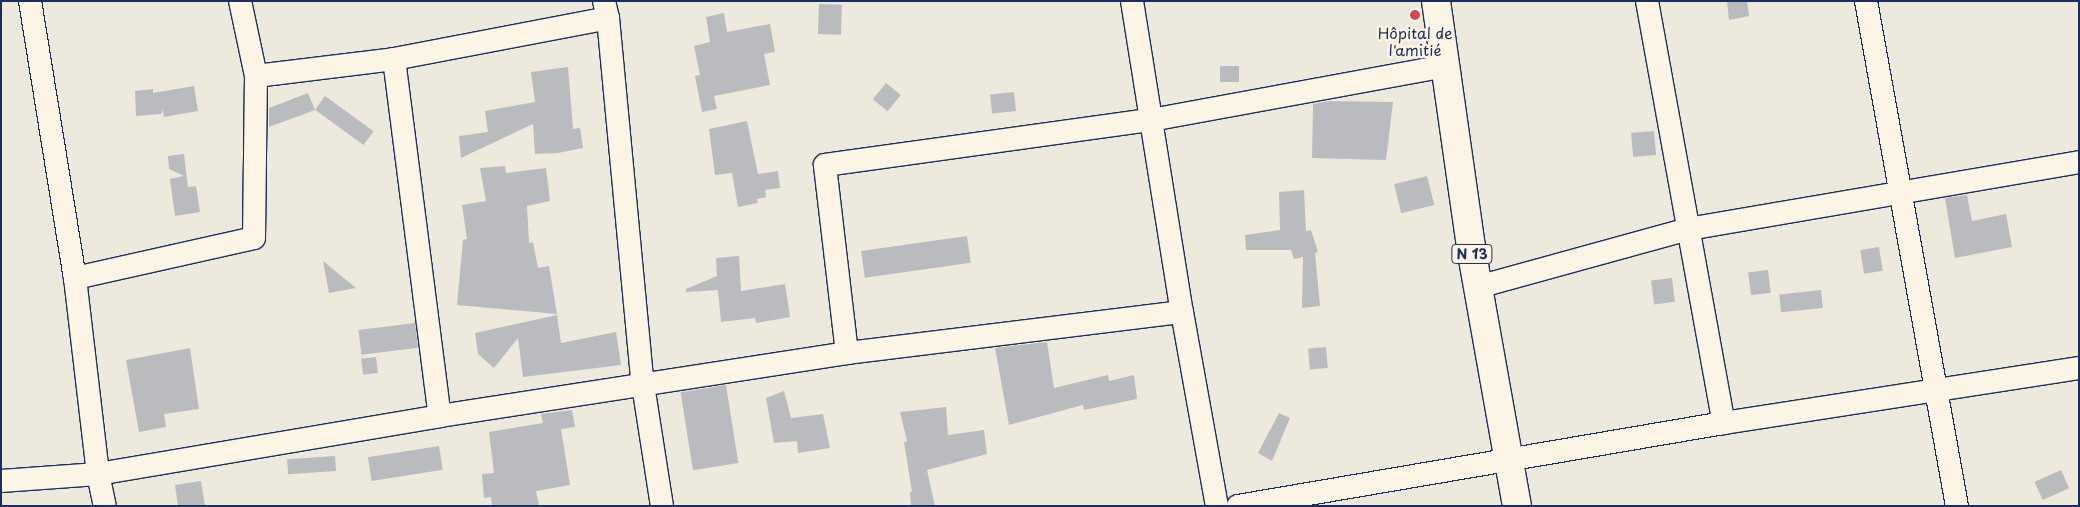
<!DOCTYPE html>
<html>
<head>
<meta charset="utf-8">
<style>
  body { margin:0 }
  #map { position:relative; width:2080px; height:507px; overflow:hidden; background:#eee9dd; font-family:"Playpen Sans",sans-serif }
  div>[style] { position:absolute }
  .building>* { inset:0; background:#babbbe; transform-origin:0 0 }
  .roads { filter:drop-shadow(1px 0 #1b2f5e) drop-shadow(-1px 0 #1b2f5e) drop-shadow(0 1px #1b2f5e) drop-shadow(0 -1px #1b2f5e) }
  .street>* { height:22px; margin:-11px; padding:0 11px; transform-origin:11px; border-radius:11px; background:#fcf5e5 }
  .primary>* { height:28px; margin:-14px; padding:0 14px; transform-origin:14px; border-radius:14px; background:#fcf5e5 }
  .dots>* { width:14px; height:14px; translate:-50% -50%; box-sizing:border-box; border:2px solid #fcf5e5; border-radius:50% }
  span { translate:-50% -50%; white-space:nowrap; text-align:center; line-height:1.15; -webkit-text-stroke:5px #fcf5e5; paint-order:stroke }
  .shield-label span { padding:1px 4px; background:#fcf5e5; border:1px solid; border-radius:4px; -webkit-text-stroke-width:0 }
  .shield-label { font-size:14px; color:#1b2f5e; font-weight:700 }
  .poi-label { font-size:15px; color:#1b2f5e }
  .frame { position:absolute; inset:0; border:2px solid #1b2f5e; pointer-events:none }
</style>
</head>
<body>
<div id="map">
  <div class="building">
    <i style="clip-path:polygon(1727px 1px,1747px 1px,1749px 16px,1729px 20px)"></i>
    <i style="left:819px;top:4px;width:23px;height:30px;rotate:2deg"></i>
    <i style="clip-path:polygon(724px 13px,727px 32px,770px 24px,775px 52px,764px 54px,770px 85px,714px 96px,717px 109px,702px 112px,695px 76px,700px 75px,694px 46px,710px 42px,706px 17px)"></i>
    <i style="left:1220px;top:66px;width:19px;height:16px"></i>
    <i style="clip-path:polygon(568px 67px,573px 129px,580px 128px,583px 148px,558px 153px,535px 154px,533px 124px,461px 158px,459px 136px,488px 132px,485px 111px,535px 102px,531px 72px)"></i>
    <i style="left:886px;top:83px;width:19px;height:21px;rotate:39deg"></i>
    <i style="clip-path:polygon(194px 86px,198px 111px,164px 117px,163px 110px,161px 114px,136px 116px,135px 91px,153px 89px,153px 93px)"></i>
    <i style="left:1014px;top:92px;width:19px;height:24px;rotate:84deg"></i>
    <i style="clip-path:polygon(308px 93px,315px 110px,269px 127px,269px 108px)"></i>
    <i style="left:325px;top:96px;width:60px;height:17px;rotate:36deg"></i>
    <i style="clip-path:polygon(1329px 101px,1393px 102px,1386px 160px,1312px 158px,1313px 104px)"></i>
    <i style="clip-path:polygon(747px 121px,758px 174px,778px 171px,780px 188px,765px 190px,766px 197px,757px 199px,758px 203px,738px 207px,732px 173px,715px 175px,709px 129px)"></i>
    <i style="left:1654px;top:131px;width:24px;height:23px;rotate:85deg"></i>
    <i style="clip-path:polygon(184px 154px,188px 187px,196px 186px,200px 212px,175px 216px,170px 179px,184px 176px,169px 169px,168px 156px)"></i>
    <i style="clip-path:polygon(505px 166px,506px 173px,546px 168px,550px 201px,527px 206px,529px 243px,533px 242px,538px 268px,549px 266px,557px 314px,457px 305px,463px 240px,467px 239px,462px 205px,486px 201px,480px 168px)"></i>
    <i style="left:1427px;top:176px;width:30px;height:34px;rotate:76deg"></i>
    <i style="clip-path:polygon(1304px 190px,1306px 231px,1311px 230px,1318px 252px,1315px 253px,1320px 306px,1302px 308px,1303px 257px,1294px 259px,1291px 250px,1246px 250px,1245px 235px,1280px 230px,1279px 192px)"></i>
    <i style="clip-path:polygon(1967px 195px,1972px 221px,2006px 214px,2012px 247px,1955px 258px,1945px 198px)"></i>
    <i style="left:967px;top:236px;width:27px;height:107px;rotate:82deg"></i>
    <i style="left:1879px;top:247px;width:24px;height:19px;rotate:81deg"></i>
    <i style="clip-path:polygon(739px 256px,741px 291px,785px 284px,790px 317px,756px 323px,755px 318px,721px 322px,718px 290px,686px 292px,686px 289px,717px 276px,716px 258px)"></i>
    <i style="clip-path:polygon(323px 261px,356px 288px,329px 293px)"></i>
    <i style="left:1768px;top:270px;width:23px;height:20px;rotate:83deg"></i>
    <i style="left:1672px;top:278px;width:24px;height:21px;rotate:83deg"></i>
    <i style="left:1821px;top:290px;width:18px;height:42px;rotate:84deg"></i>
    <i style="clip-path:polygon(557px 315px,561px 343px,616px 332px,621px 365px,523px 377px,518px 338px,494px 368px,478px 354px,475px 333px)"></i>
    <i style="left:415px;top:323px;width:25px;height:57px;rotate:83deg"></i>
    <i style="clip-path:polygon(1047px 342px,1054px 388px,1108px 375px,1109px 381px,1134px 375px,1137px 399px,1084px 410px,1083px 405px,1009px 425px,995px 348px)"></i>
    <i style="left:1326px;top:347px;width:21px;height:18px;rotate:85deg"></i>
    <i style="clip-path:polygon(190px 348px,199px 409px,164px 414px,166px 427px,139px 432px,126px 360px)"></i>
    <i style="left:376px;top:357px;width:16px;height:15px;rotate:83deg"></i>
    <i style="left:726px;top:385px;width:79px;height:46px;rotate:81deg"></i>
    <i style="clip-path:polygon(784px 391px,791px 418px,823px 414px,830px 448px,798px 453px,797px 441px,774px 443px,766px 398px)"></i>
    <i style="clip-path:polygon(946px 407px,948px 435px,984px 430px,987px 454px,927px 470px,935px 506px,911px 506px,910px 492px,912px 492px,904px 442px,907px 441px,900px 412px)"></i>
    <i style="clip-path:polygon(572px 410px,575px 427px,561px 429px,570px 485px,536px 491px,539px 506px,492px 506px,491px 497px,484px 498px,482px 474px,494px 473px,489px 432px,543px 423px,541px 414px)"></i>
    <i style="clip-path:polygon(1279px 413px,1290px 418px,1272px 461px,1258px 453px)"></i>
    <i style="left:439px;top:446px;width:24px;height:72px;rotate:81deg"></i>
    <i style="left:335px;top:456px;width:15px;height:48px;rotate:86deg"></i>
    <i style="left:2061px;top:470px;width:20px;height:29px;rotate:66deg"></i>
    <i style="clip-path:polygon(201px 481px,205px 506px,178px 506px,175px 485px)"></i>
  </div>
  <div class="roads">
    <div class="street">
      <i style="left:30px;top:1px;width:281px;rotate:80.8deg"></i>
      <i style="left:75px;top:278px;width:197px;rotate:83.3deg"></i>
      <i style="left:98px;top:474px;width:33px;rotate:78deg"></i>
      <i style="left:604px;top:1px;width:17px;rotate:77deg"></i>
      <i style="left:608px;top:18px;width:369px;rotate:84.6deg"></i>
      <i style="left:643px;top:385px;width:122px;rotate:81.1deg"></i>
      <i style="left:1132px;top:1px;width:315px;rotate:80.9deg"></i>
      <i style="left:1182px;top:312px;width:197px;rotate:79.8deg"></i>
      <i style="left:1647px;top:1px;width:429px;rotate:79.7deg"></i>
      <i style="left:1866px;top:1px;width:513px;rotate:79.79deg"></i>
      <i style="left:394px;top:59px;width:360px;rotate:82.7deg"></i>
      <i style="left:256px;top:76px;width:139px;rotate:-7deg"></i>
      <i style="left:394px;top:59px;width:218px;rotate:-10.8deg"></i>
      <i style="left:75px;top:278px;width:183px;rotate:-12.6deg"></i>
      <i style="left:254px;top:238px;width:162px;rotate:-89.3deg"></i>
      <i style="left:256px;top:76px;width:77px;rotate:-102deg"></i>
      <i style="left:1478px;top:287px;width:218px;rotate:-15.4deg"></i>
      <i style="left:1688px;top:229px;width:397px;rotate:-9.7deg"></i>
      <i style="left:847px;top:353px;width:189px;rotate:-96.7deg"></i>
      <i style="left:825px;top:165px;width:329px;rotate:-7.9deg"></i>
      <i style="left:1151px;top:120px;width:300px;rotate:-10.4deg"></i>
      <i style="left:1px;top:481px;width:97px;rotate:-4.1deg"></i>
      <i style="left:98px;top:474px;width:347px;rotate:-9.6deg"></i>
      <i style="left:440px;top:416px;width:412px;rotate:-8.8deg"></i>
      <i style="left:847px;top:353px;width:337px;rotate:-7deg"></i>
      <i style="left:1238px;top:506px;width:493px;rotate:-9.7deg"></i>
      <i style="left:1724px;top:423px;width:359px;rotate:-8.8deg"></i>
    </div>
    <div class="primary">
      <i style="left:1436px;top:1px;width:249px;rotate:81.9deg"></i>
      <i style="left:1471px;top:248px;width:262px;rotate:79.9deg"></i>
    </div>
  </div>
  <div class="dots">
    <i style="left:1415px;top:15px;background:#d1495b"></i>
  </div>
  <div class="shield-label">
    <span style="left:1472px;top:254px">N 13</span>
  </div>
  <div class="poi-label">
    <span style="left:1415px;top:41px">Hôpital de<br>l'amitié</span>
  </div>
  <div class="frame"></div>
</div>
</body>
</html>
